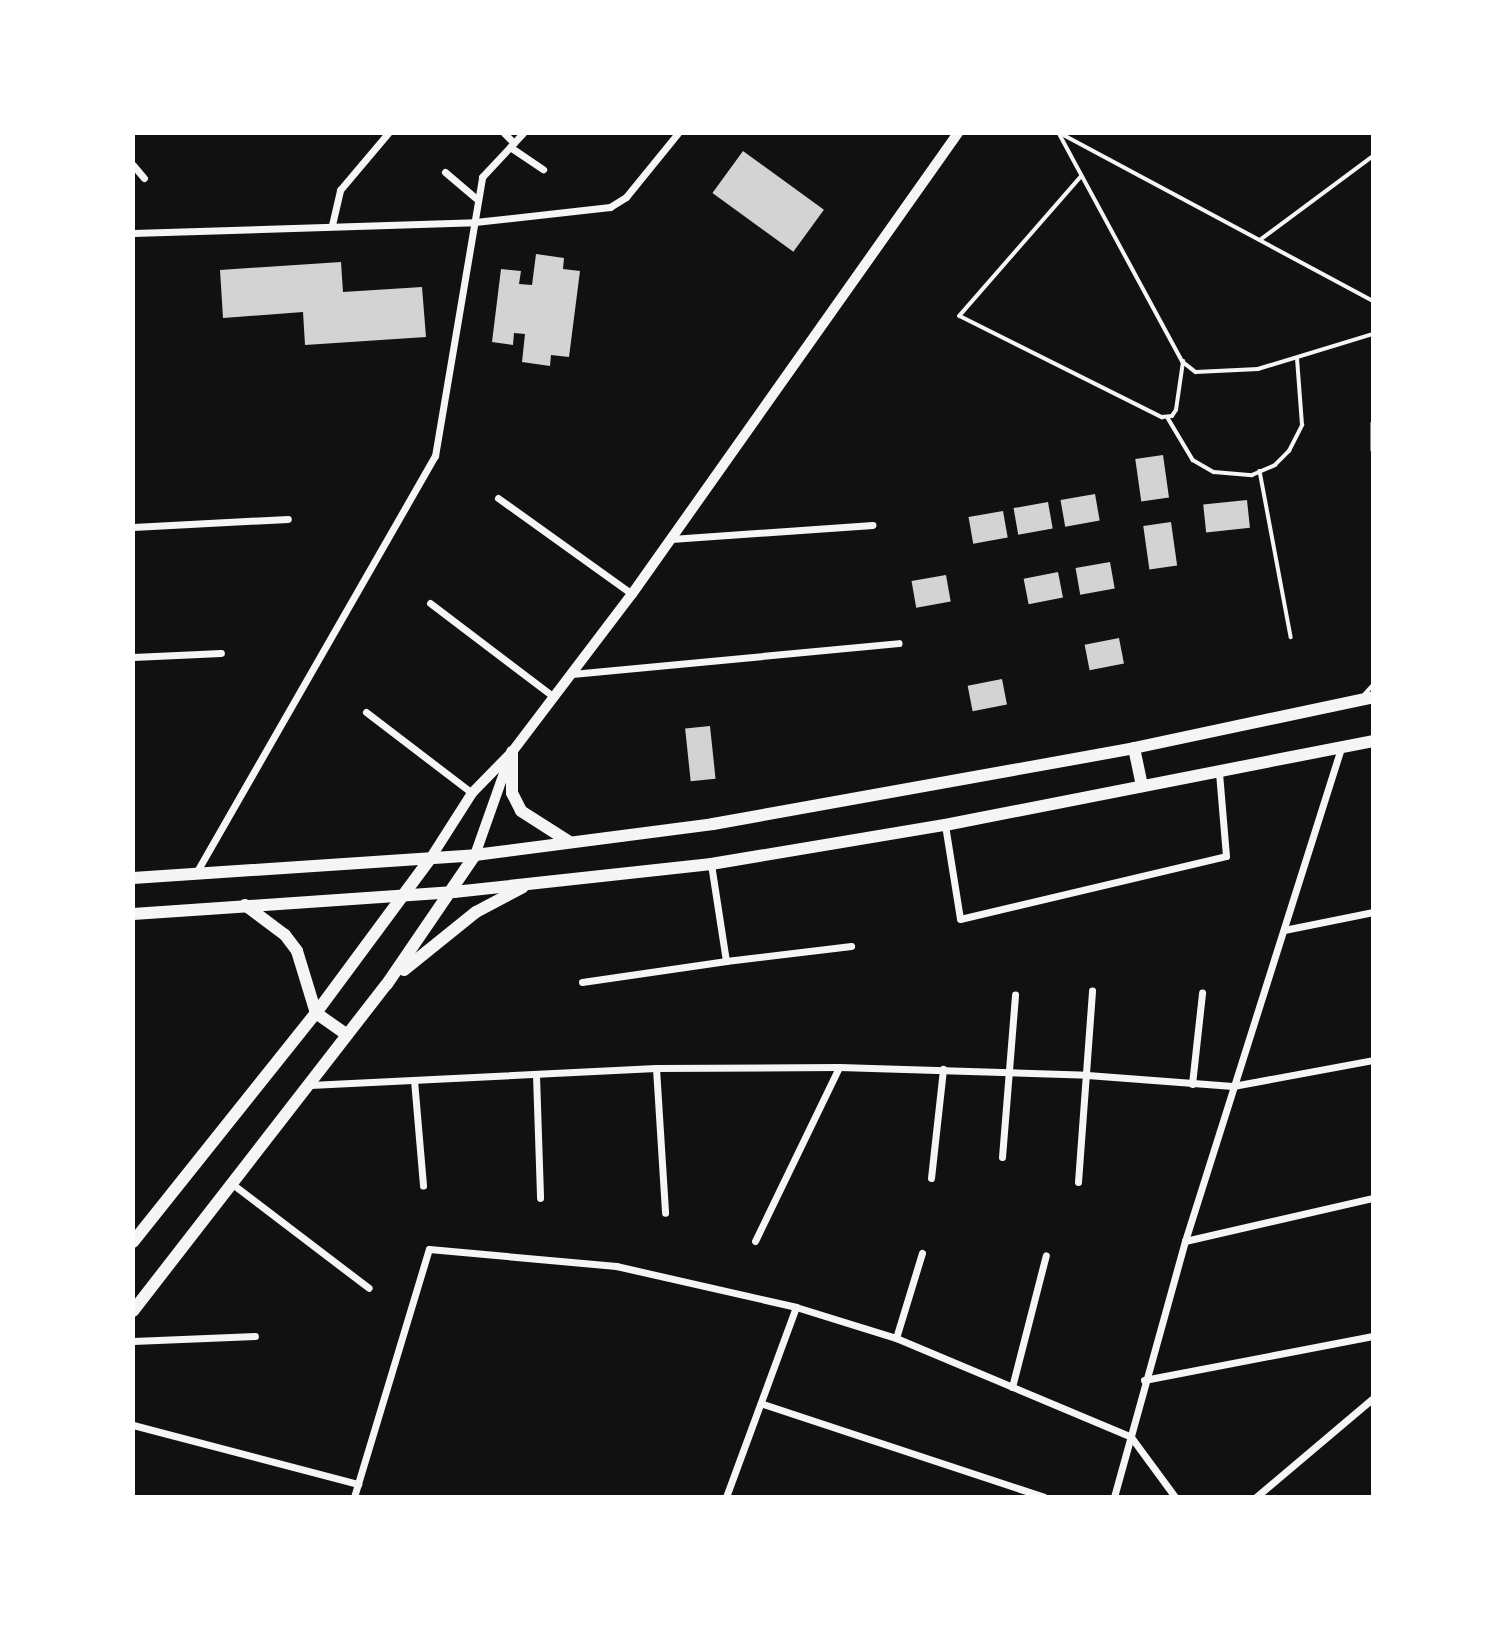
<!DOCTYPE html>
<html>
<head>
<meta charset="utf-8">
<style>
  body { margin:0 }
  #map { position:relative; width:1506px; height:1630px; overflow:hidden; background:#111; font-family:"Open Sans",sans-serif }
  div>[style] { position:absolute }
  .building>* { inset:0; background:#d3d3d3; transform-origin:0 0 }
  .service>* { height:3.5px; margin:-1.75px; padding:0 1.75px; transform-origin:1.75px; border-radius:1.75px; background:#f5f5f5 }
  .minor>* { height:7px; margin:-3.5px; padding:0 3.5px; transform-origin:3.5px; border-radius:3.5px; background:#f5f5f5 }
  .tertiary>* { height:10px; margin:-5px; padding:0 5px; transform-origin:5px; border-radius:5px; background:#f5f5f5 }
  .primary>* { height:12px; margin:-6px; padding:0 6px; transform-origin:6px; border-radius:6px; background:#f5f5f5 }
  span { translate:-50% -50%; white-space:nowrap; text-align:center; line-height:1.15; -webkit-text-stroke:5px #fff; paint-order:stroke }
  .frame { position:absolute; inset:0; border:135px solid #fff; pointer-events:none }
</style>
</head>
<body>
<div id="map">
  <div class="building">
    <i style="left:743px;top:151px;width:100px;height:52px;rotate:36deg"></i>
    <i style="clip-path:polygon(536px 254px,564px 258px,563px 269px,580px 271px,569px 357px,551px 355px,550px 366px,522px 362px,525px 334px,514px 333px,513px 345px,492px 342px,501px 269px,521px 271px,519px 284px,532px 285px)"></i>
    <i style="clip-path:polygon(341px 262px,343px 292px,422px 287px,426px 337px,305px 345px,303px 312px,223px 318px,220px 270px)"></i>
    <i style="left:1163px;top:455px;width:43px;height:28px;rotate:82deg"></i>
    <i style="left:1095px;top:494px;width:27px;height:35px;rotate:80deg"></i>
    <i style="left:1247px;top:500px;width:28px;height:44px;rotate:84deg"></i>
    <i style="left:1048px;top:502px;width:27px;height:35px;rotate:80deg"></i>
    <i style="left:1003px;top:511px;width:27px;height:35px;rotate:80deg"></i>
    <i style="left:1171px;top:522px;width:44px;height:28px;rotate:82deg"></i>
    <i style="left:1110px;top:562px;width:27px;height:35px;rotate:80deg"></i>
    <i style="left:1058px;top:572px;width:26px;height:35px;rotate:79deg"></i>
    <i style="left:946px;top:575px;width:27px;height:35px;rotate:80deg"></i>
    <i style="left:1119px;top:638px;width:26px;height:35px;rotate:79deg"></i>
    <i style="left:1002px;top:679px;width:26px;height:35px;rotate:79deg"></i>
    <i style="left:710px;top:726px;width:53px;height:25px;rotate:84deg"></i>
  </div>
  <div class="service">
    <i style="left:1059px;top:133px;width:260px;rotate:61.6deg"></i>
    <i style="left:1183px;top:362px;width:16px;rotate:38deg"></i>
    <i style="left:1196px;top:372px;width:62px;rotate:-2.8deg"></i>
    <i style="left:1258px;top:369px;width:120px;rotate:-16.9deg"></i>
    <i style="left:1060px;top:133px;width:355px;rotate:28.2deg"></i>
    <i style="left:1082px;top:176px;width:186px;rotate:131.1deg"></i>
    <i style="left:960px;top:316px;width:226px;rotate:26.6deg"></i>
    <i style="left:1162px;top:417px;width:10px;rotate:-6deg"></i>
    <i style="left:1172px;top:416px;width:7px;rotate:-56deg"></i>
    <i style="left:1176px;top:410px;width:49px;rotate:-81.7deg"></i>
    <i style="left:1260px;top:240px;width:141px;rotate:-36.6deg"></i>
    <i style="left:1168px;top:418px;width:49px;rotate:59.2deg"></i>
    <i style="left:1193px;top:460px;width:24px;rotate:30deg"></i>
    <i style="left:1214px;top:472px;width:38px;rotate:5deg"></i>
    <i style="left:1252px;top:475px;width:25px;rotate:-23deg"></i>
    <i style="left:1275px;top:465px;width:20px;rotate:-45deg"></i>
    <i style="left:1289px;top:451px;width:29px;rotate:-63deg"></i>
    <i style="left:1302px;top:425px;width:66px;rotate:-94.3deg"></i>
    <i style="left:1373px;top:423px;width:27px;rotate:90deg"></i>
    <i style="left:1260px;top:471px;width:169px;rotate:79.4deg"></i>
    <i style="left:1364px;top:695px;width:13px;rotate:-48deg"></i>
  </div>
  <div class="minor">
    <i style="left:504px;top:133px;width:14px;rotate:45deg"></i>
    <i style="left:510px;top:147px;width:40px;rotate:34deg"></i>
    <i style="left:133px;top:165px;width:17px;rotate:50deg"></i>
    <i style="left:445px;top:172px;width:43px;rotate:40.3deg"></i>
    <i style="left:332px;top:225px;width:36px;rotate:-77deg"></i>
    <i style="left:340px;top:190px;width:75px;rotate:-49.9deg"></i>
    <i style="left:133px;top:233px;width:342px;rotate:-1.8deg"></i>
    <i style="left:475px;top:222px;width:136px;rotate:-6.3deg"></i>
    <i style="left:610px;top:207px;width:19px;rotate:-32deg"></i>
    <i style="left:626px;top:197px;width:82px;rotate:-50.9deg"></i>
    <i style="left:498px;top:498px;width:165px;rotate:35.6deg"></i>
    <i style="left:133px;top:527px;width:155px;rotate:-3deg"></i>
    <i style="left:671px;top:539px;width:202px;rotate:-4deg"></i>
    <i style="left:430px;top:603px;width:156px;rotate:37.2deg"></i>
    <i style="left:133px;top:657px;width:88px;rotate:-2.6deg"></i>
    <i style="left:572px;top:674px;width:328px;rotate:-5.4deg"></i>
    <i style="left:366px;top:712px;width:133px;rotate:37.4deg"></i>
    <i style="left:945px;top:825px;width:95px;rotate:80.9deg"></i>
    <i style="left:960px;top:919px;width:273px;rotate:-13.3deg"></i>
    <i style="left:1226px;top:856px;width:84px;rotate:-94.8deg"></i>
    <i style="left:196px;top:873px;width:481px;rotate:-60.2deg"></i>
    <i style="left:435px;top:456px;width:283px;rotate:-80.4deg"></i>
    <i style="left:482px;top:177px;width:60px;rotate:-47deg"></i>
    <i style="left:1284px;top:930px;width:91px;rotate:-11.4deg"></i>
    <i style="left:726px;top:961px;width:126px;rotate:-6.8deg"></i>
    <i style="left:582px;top:982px;width:146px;rotate:-8.3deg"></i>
    <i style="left:726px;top:961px;width:98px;rotate:-98.8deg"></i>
    <i style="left:656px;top:1068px;width:145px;rotate:86.4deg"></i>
    <i style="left:536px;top:1075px;width:123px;rotate:88.1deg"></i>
    <i style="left:414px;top:1080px;width:106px;rotate:85.1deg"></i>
    <i style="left:1192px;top:1084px;width:92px;rotate:-83.7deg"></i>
    <i style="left:310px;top:1085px;width:346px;rotate:-2.8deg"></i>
    <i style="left:656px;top:1068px;width:183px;rotate:-0.3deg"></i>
    <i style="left:839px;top:1067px;width:248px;rotate:1.8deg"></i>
    <i style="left:1087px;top:1075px;width:146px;rotate:4.3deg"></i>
    <i style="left:1233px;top:1086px;width:142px;rotate:-10.5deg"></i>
    <i style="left:1002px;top:1157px;width:163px;rotate:-85.4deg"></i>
    <i style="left:931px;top:1178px;width:110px;rotate:-83.7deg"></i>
    <i style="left:1078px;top:1182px;width:192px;rotate:-85.8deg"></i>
    <i style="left:231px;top:1183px;width:173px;rotate:37.3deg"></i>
    <i style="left:755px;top:1241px;width:193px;rotate:-64.2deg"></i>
    <i style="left:1185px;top:1241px;width:193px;rotate:-12.9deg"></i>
    <i style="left:896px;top:1338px;width:89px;rotate:-73deg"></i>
    <i style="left:133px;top:1341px;width:122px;rotate:-2.3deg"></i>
    <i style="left:1144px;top:1380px;width:233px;rotate:-10.9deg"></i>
    <i style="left:1012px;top:1387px;width:136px;rotate:-75.6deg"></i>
    <i style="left:763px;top:1404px;width:296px;rotate:18.3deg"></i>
    <i style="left:133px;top:1425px;width:233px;rotate:14.7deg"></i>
    <i style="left:354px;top:1497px;width:259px;rotate:-73.2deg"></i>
    <i style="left:429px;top:1249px;width:188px;rotate:5.2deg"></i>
    <i style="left:616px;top:1266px;width:185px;rotate:12.8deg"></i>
    <i style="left:796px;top:1307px;width:105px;rotate:17.2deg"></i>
    <i style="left:896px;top:1338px;width:255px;rotate:22.8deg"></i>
    <i style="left:1131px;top:1437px;width:74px;rotate:53.7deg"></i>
    <i style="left:726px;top:1497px;width:202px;rotate:-69.8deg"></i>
    <i style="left:1114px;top:1497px;width:266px;rotate:-74.5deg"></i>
    <i style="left:1185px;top:1241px;width:517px;rotate:-72.44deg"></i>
    <i style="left:1256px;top:1497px;width:153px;rotate:-40.2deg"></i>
  </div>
  <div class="tertiary">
    <i style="left:475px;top:855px;width:105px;rotate:-70.5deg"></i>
    <i style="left:430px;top:859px;width:78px;rotate:-57.5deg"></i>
    <i style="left:472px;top:793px;width:57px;rotate:-45.7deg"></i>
    <i style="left:512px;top:752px;width:198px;rotate:-52.8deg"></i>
    <i style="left:632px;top:594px;width:565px;rotate:-54.73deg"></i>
  </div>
  <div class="primary">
    <i style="left:1134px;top:748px;width:39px;rotate:78deg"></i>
    <i style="left:512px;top:752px;width:41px;rotate:90deg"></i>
    <i style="left:512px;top:793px;width:20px;rotate:63deg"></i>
    <i style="left:521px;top:811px;width:56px;rotate:32.6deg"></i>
    <i style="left:133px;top:878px;width:343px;rotate:-3.8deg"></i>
    <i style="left:475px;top:855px;width:240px;rotate:-7.4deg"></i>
    <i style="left:713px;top:824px;width:428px;rotate:-10.2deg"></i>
    <i style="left:1134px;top:748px;width:244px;rotate:-12deg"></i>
    <i style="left:245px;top:905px;width:50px;rotate:36.9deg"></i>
    <i style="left:285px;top:935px;width:20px;rotate:53deg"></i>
    <i style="left:297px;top:951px;width:65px;rotate:73deg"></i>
    <i style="left:316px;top:1013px;width:37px;rotate:35deg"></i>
    <i style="left:133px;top:914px;width:322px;rotate:-3.9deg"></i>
    <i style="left:454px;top:892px;width:259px;rotate:-6.2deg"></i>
    <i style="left:711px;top:864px;width:237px;rotate:-9.5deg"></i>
    <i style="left:945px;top:825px;width:436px;rotate:-11.1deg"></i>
    <i style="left:404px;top:970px;width:92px;rotate:-38.9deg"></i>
    <i style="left:476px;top:912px;width:53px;rotate:-28deg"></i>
    <i style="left:133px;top:1242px;width:293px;rotate:-51.4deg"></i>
    <i style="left:316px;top:1013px;width:192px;rotate:-53.5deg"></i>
    <i style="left:133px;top:1311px;width:414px;rotate:-52.2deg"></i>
    <i style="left:387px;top:984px;width:156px;rotate:-55.7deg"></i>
  </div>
  <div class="frame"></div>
</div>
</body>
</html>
